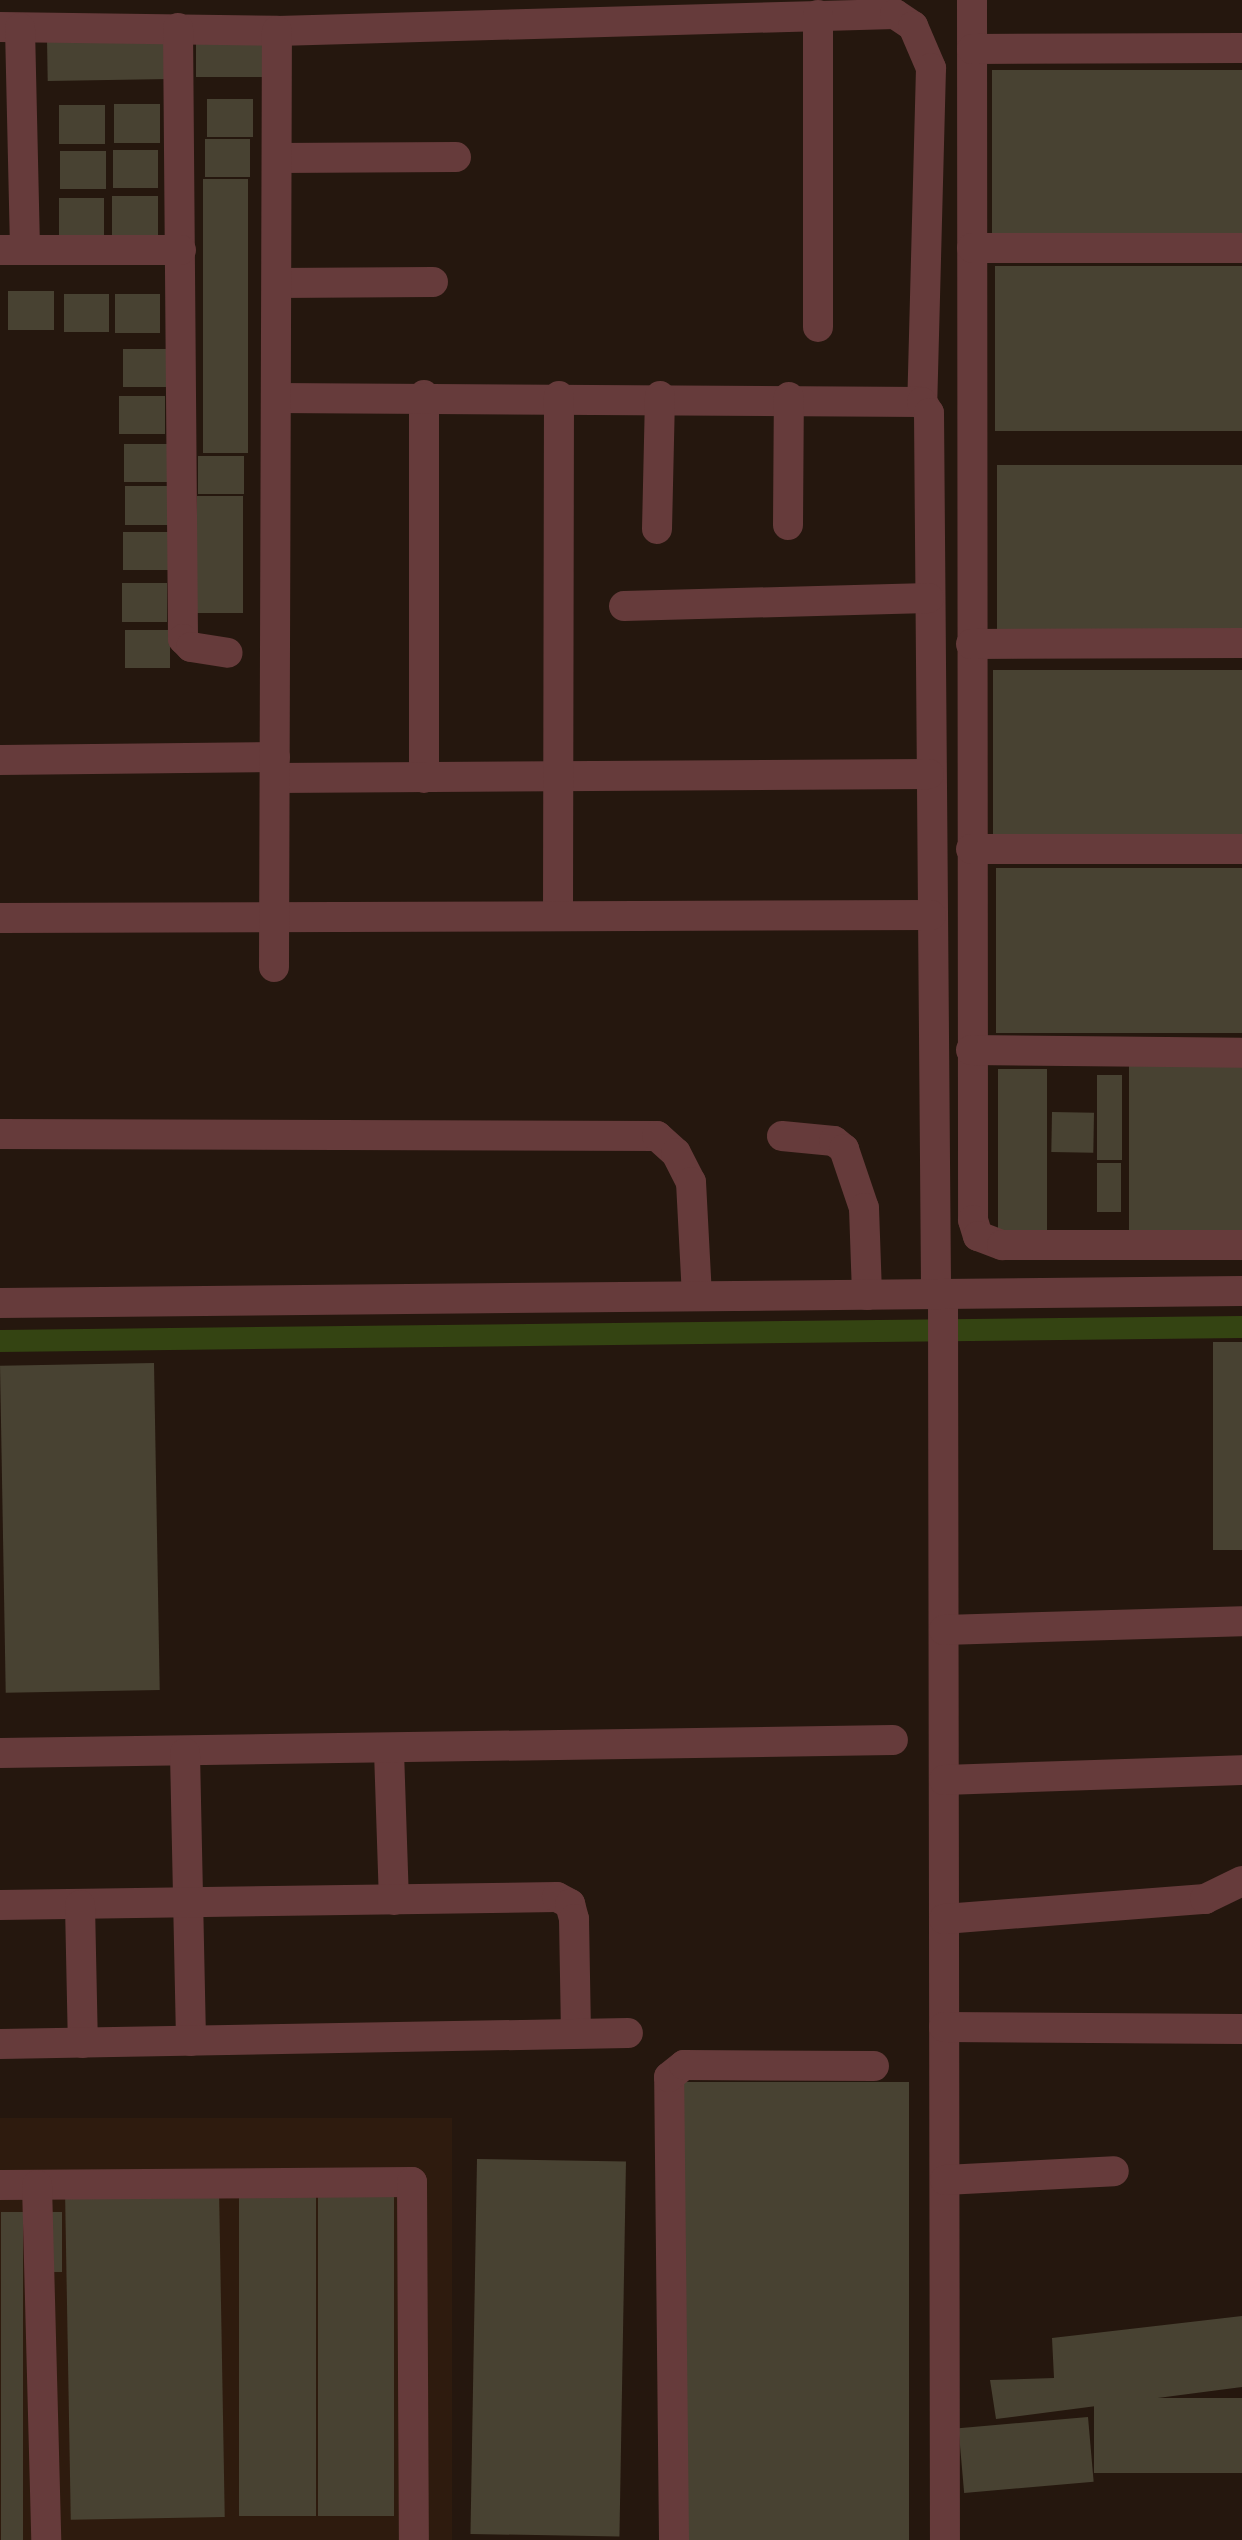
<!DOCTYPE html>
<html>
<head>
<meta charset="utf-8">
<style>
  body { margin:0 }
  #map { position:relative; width:1242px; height:2540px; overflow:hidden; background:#25170e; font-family:"PT Sans Narrow",sans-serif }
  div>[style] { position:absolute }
  .built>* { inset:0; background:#2e1b0e; transform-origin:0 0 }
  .canal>* { height:22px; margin:-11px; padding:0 11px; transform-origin:11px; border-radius:11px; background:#344412 }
  .building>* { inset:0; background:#484232; transform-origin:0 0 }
  .minor>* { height:30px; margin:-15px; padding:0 15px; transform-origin:15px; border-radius:15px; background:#663b3b }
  span { translate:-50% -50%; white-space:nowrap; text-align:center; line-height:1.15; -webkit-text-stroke:9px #090503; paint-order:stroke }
</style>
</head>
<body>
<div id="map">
  <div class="built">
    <i style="left:452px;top:2118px;width:422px;height:452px;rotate:90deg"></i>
  </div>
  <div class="canal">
    <i style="left:0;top:1341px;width:1242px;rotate:-0.65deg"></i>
  </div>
  <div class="building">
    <i style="left:169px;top:38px;width:41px;height:122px;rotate:89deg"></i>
    <i style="left:196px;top:43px;width:71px;height:34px"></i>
    <i style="left:1242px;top:70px;width:165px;height:250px;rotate:90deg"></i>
    <i style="left:207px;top:99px;width:46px;height:38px"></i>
    <i style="left:114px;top:104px;width:46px;height:39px"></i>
    <i style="left:59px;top:105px;width:46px;height:39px"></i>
    <i style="left:205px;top:139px;width:45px;height:38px"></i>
    <i style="left:113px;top:150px;width:45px;height:38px"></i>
    <i style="left:60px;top:151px;width:46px;height:38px"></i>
    <i style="left:203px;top:179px;width:45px;height:274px"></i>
    <i style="left:112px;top:196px;width:46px;height:39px"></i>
    <i style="left:59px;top:198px;width:45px;height:38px"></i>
    <i style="left:1242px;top:266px;width:165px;height:247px;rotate:90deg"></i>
    <i style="left:8px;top:291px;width:46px;height:39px"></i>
    <i style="left:64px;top:294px;width:45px;height:38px"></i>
    <i style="left:115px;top:294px;width:45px;height:39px"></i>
    <i style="left:123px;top:349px;width:45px;height:38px"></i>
    <i style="left:119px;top:396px;width:46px;height:38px"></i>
    <i style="left:124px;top:444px;width:45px;height:38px"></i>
    <i style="left:198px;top:456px;width:46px;height:38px"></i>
    <i style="left:1242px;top:465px;width:165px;height:245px;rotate:90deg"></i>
    <i style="left:125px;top:486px;width:45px;height:39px"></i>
    <i style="left:197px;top:496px;width:46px;height:117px"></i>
    <i style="left:123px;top:532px;width:45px;height:38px"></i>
    <i style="left:122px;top:583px;width:45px;height:39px"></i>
    <i style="left:125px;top:630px;width:45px;height:38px"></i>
    <i style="left:1242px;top:670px;width:165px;height:249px;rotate:90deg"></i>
    <i style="left:1242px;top:868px;width:165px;height:246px;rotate:90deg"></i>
    <i style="left:1242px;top:1066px;width:166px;height:113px;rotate:90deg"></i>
    <i style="left:998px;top:1069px;width:49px;height:166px"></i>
    <i style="left:1097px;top:1075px;width:25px;height:85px"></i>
    <i style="left:1052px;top:1112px;width:42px;height:40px;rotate:1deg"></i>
    <i style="left:1097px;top:1163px;width:24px;height:49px"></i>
    <i style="left:1213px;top:1342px;width:29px;height:208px"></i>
    <i style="left:154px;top:1363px;width:327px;height:154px;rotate:89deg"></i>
    <i style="left:909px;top:2082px;width:458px;height:231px;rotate:90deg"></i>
    <i style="left:477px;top:2159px;width:149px;height:375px;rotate:1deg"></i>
    <i style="left:316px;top:2187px;width:329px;height:77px;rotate:90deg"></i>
    <i style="left:394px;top:2187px;width:329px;height:76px;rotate:90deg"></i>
    <i style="left:219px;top:2188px;width:329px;height:154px;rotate:89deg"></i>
    <i style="left:1px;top:2212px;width:22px;height:328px"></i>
    <i style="left:26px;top:2212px;width:36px;height:60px"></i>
    <i style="clip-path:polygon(1242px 2316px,1242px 2387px,996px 2419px,990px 2380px,1054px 2378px,1052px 2338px)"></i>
    <i style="left:1242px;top:2398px;width:75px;height:148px;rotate:90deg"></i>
    <i style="left:1088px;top:2417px;width:65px;height:130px;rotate:85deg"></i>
  </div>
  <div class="minor">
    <i style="left:972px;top:0;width:1220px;rotate:89.95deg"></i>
    <i style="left:973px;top:1220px;width:17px;rotate:73deg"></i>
    <i style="left:978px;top:1236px;width:26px;rotate:21deg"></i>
    <i style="left:1002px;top:1245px;width:240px"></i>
    <i style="left:0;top:27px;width:277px;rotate:0.8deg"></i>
    <i style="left:277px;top:31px;width:618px;rotate:-1.58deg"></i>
    <i style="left:895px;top:14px;width:22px;rotate:34deg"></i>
    <i style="left:913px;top:26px;width:46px;rotate:66.8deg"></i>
    <i style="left:931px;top:68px;width:334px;rotate:91.5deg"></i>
    <i style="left:20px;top:28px;width:222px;rotate:88.7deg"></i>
    <i style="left:178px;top:28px;width:611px;rotate:89.53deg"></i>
    <i style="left:183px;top:639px;width:11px;rotate:45deg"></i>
    <i style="left:191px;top:647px;width:37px;rotate:9deg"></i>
    <i style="left:972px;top:49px;width:270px;rotate:-0.2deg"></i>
    <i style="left:277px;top:158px;width:179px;rotate:-0.3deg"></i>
    <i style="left:972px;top:248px;width:270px"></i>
    <i style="left:0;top:250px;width:181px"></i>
    <i style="left:277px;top:283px;width:156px;rotate:-0.4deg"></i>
    <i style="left:818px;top:327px;width:312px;rotate:-90deg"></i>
    <i style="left:424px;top:395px;width:383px;rotate:90deg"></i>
    <i style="left:276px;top:398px;width:646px;rotate:0.35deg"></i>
    <i style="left:922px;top:402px;width:13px;rotate:58deg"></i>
    <i style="left:929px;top:413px;width:881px;rotate:89.54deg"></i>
    <i style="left:788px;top:525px;width:128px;rotate:-89.6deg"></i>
    <i style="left:657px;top:529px;width:133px;rotate:-88.7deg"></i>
    <i style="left:624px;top:606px;width:305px;rotate:-1.5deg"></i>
    <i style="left:971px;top:644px;width:271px;rotate:-0.2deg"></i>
    <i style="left:0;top:760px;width:275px;rotate:-0.6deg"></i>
    <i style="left:275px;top:778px;width:654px;rotate:-0.35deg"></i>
    <i style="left:971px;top:849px;width:271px"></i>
    <i style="left:558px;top:914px;width:518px;rotate:-89.89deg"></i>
    <i style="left:0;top:918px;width:931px;rotate:-0.18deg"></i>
    <i style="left:274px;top:967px;width:936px;rotate:-89.82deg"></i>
    <i style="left:971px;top:1050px;width:271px;rotate:0.6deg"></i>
    <i style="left:0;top:1134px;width:657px;rotate:0.17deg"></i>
    <i style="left:657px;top:1136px;width:25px;rotate:42deg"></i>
    <i style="left:676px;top:1153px;width:33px;rotate:63deg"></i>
    <i style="left:691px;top:1182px;width:114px;rotate:87deg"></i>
    <i style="left:782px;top:1136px;width:52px;rotate:5.5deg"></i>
    <i style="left:834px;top:1141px;width:13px;rotate:39deg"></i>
    <i style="left:844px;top:1149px;width:62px;rotate:71.3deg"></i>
    <i style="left:864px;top:1208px;width:87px;rotate:88deg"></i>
    <i style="left:943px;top:1294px;width:1246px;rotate:89.91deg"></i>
    <i style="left:0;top:1303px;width:1242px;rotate:-0.55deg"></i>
    <i style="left:944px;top:1630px;width:298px;rotate:-1.7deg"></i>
    <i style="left:389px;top:1751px;width:149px;rotate:88.1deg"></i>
    <i style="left:0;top:1753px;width:893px;rotate:-0.83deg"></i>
    <i style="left:185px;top:1753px;width:288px;rotate:88.8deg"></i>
    <i style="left:944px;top:1780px;width:298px;rotate:-1.9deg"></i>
    <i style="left:0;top:1905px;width:557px;rotate:-0.82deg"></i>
    <i style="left:557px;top:1897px;width:15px;rotate:28deg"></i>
    <i style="left:570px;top:1904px;width:16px;rotate:75deg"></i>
    <i style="left:574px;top:1919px;width:114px;rotate:89deg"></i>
    <i style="left:80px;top:1905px;width:138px;rotate:88.8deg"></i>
    <i style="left:944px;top:1919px;width:262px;rotate:-4.4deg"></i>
    <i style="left:1205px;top:1899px;width:41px;rotate:-25.9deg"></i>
    <i style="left:944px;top:2027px;width:298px;rotate:0.4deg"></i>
    <i style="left:0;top:2044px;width:628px;rotate:-1deg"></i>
    <i style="left:945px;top:2180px;width:169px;rotate:-3deg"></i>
    <i style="left:0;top:2185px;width:412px;rotate:-0.4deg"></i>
    <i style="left:412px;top:2182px;width:358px;rotate:89.7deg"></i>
    <i style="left:37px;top:2185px;width:355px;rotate:88.5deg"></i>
    <i style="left:674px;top:2540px;width:463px;rotate:-90.6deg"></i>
    <i style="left:669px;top:2077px;width:19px;rotate:-39deg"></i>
    <i style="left:684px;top:2065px;width:190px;rotate:0.3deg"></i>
  </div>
</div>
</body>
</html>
